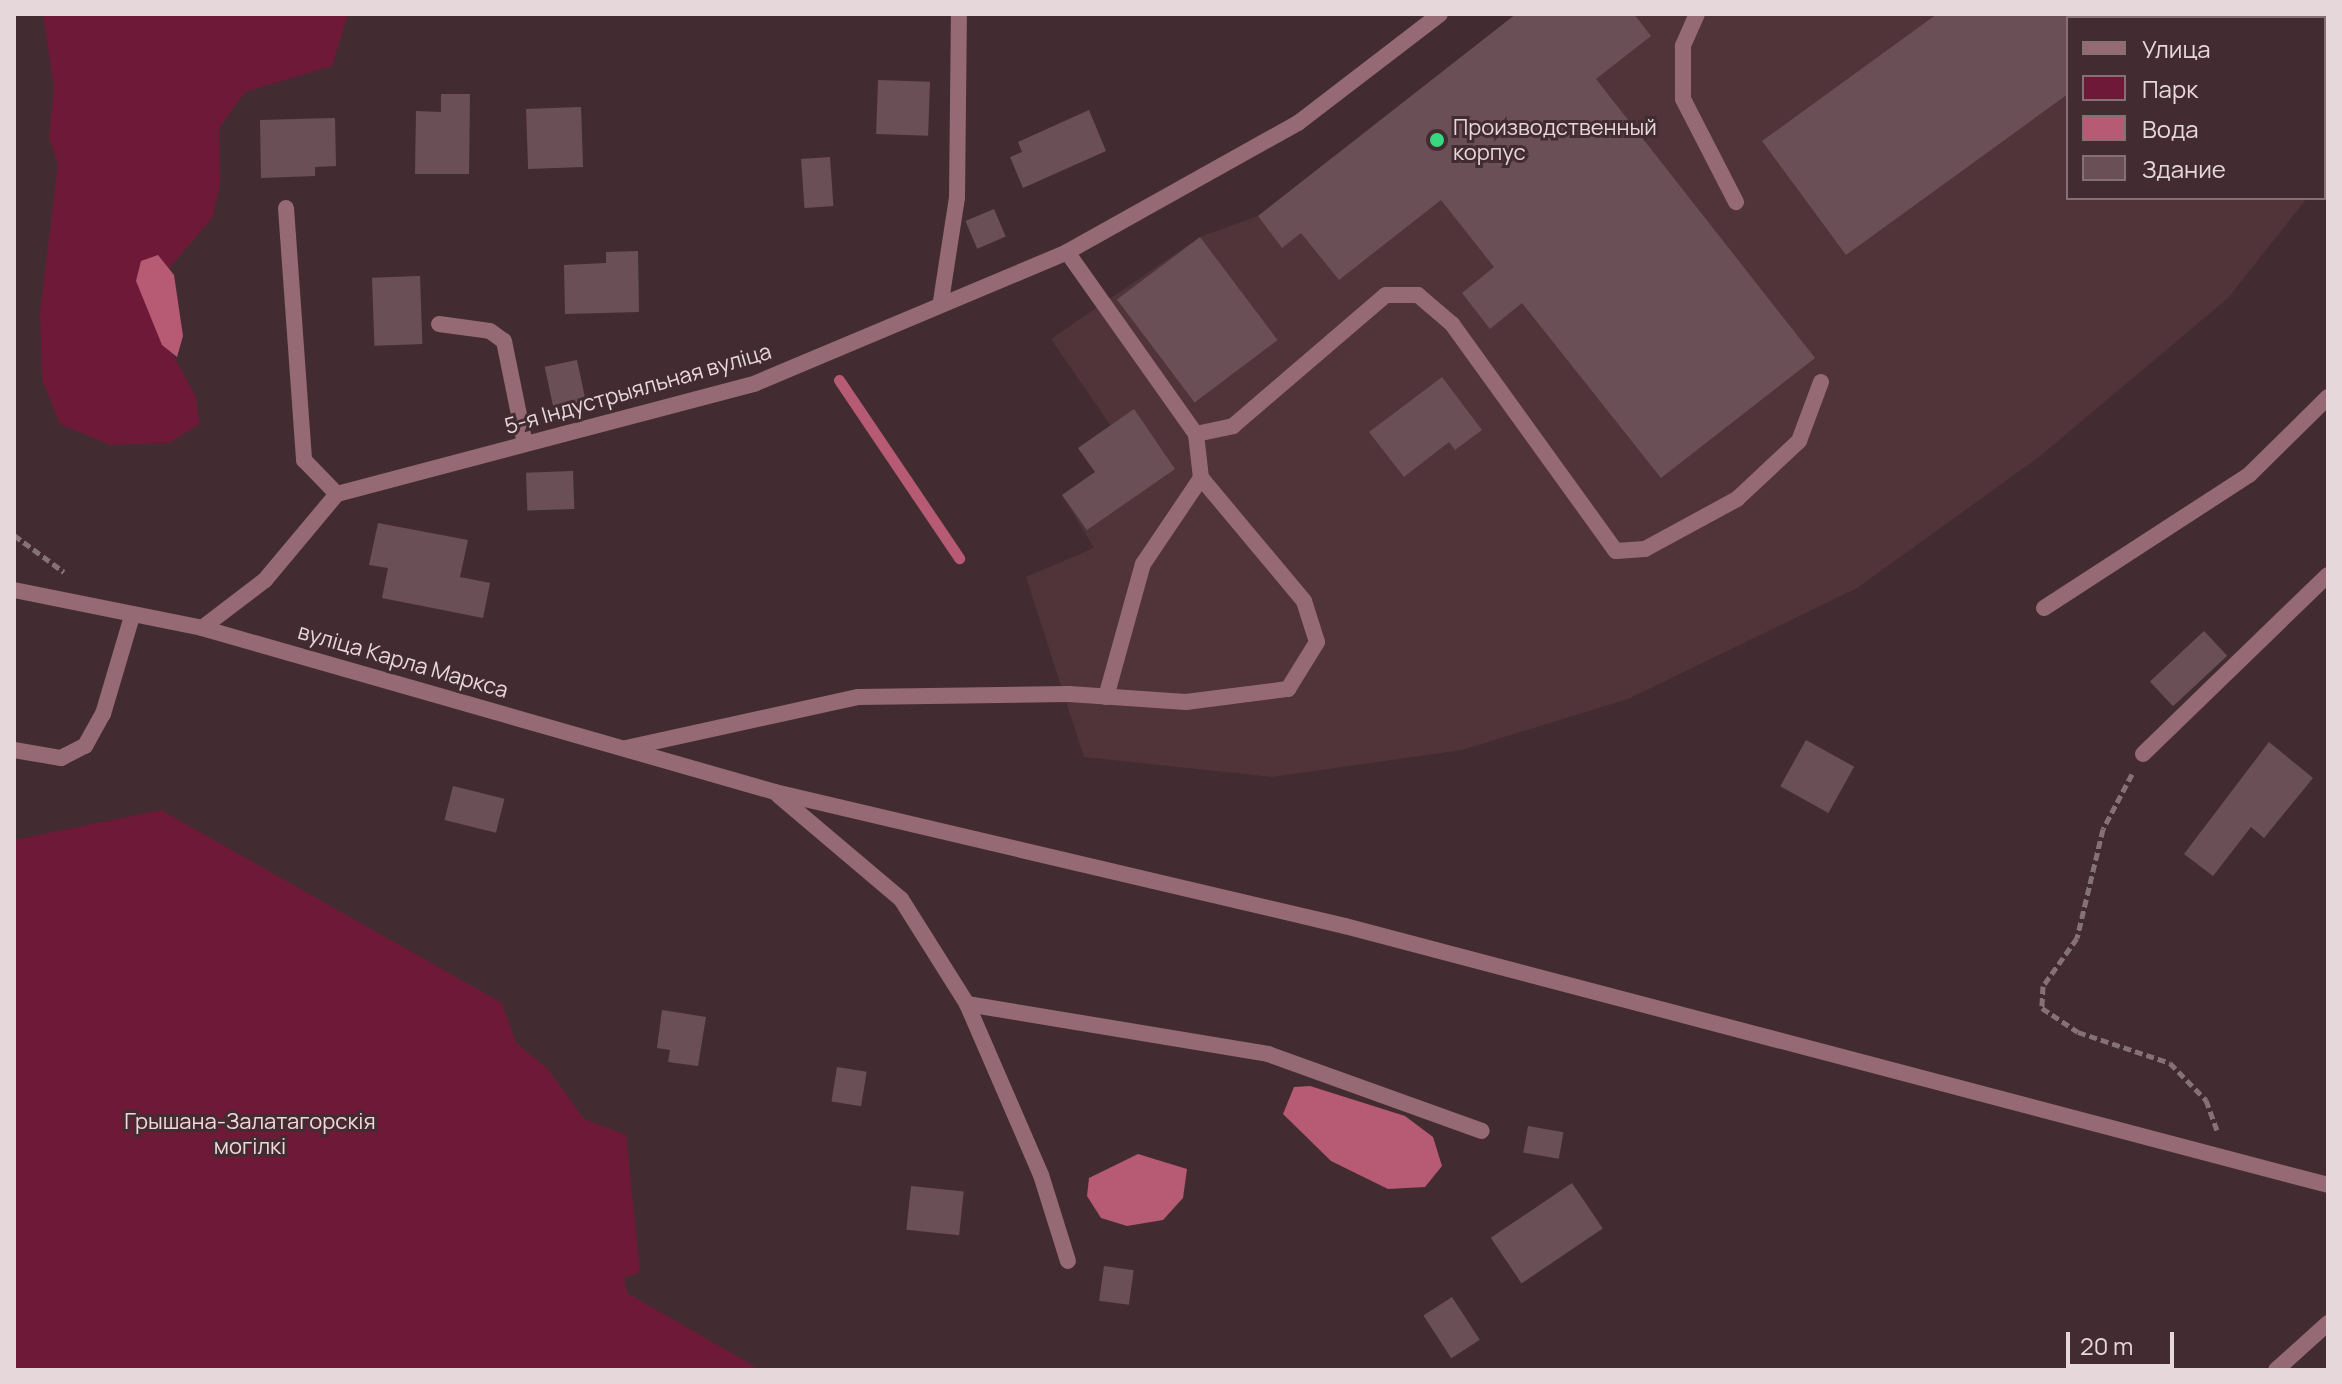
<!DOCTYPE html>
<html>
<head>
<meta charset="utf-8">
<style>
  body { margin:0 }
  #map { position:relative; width:2342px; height:1384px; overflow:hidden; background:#432c31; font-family:Manrope,sans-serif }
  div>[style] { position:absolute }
  .built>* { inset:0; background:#51333a }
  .green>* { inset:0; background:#6f1938 }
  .water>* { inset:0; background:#b75a74 }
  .stream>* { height:11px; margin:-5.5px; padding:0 5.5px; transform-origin:5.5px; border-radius:5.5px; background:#b75a74 }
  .building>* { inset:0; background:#6a5056; transform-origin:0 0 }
  .path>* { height:5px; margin-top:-2.5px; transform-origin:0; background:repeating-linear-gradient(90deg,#857276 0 8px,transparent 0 12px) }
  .lane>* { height:16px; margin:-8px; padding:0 8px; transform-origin:8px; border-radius:8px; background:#956a74 }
  .street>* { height:16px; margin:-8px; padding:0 8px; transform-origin:8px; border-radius:8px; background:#956a74 }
  .dots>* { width:22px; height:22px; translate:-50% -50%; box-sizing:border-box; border:4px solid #432c31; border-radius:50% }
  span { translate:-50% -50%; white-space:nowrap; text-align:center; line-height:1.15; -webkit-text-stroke:6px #432c31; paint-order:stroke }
  .poi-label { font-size:22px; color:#e6d7da }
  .left { translate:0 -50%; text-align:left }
  .street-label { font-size:22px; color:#e6d7da }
  .park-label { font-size:22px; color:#f1d6db }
  .frame { position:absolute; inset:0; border:16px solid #e6d7da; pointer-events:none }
  .legend { position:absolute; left:2066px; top:16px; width:260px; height:184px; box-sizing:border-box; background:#432c31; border:2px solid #847075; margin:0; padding:10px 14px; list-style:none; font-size:24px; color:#e6d7da }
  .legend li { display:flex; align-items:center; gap:16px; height:40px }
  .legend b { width:40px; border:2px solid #847075 }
  .scale { position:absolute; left:2066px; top:1332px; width:108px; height:36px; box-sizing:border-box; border:4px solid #e6d7da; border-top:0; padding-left:10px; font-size:24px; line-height:28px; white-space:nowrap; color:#e6d7da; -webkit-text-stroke:6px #432c31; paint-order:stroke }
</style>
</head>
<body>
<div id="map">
  <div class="built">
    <i style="clip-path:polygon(1516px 14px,2328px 14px,2328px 175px,2324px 179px,2324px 18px,2068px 18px,2068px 198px,2307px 198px,2228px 298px,2039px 457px,1857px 588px,1628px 699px,1462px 750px,1272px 777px,1084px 757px,1026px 577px,1094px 548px,1062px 495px,1095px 472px,1078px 448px,1111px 426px,1051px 339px,1200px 237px,1258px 216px)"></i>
  </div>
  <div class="green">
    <i style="clip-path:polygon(43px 14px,348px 14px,332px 66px,245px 92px,219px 128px,220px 184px,212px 218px,164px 274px,153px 318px,196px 397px,199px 424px,169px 443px,110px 445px,60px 424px,42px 379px,40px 313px,58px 164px,49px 138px,54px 88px)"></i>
    <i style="clip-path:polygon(161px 810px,502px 1003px,516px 1043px,547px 1068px,584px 1119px,626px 1135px,640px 1272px,624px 1278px,627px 1293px,761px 1370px,14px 1370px,14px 840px)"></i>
  </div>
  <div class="water">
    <i style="clip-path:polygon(158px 255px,174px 275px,183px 336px,177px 357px,162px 345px,136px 281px,141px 261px)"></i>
    <i style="clip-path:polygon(1310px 1086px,1405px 1116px,1433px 1137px,1442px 1166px,1425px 1187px,1388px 1189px,1331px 1161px,1283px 1114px,1294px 1087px)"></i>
    <i style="clip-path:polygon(1138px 1154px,1187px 1169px,1183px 1198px,1163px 1220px,1127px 1226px,1101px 1218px,1087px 1196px,1089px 1178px)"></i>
  </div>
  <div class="stream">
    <i style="left:839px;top:380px;width:215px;rotate:56deg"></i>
  </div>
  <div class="building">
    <i style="clip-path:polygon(1516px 14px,1634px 14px,1651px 36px,1596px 79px,1815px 358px,1661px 478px,1522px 303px,1490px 329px,1462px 293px,1494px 267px,1441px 200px,1339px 280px,1301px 233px,1282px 248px,1258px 216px)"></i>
    <i style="clip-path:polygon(1937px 14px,2068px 14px,2068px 94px,1846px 255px,1762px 141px)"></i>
    <i style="left:878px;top:80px;width:52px;height:54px;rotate:2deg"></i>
    <i style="clip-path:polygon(441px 94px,470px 94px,469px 174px,415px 174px,416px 111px,441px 112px)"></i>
    <i style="left:581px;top:107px;width:60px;height:55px;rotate:88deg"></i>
    <i style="clip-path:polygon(1089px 110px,1106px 151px,1023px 188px,1010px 157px,1022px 152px,1018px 142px)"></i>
    <i style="clip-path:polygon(335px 118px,336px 166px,315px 167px,315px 176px,261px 178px,260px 120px)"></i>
    <i style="left:830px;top:157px;width:49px;height:29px;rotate:86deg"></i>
    <i style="left:994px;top:209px;width:30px;height:31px;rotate:67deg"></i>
    <i style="left:1200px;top:237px;width:129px;height:104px;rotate:53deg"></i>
    <i style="clip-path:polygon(638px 251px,639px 312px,565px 314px,564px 265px,606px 263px,606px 252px)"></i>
    <i style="left:420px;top:276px;width:68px;height:48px;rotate:88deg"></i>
    <i style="left:577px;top:360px;width:51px;height:33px;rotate:78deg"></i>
    <i style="clip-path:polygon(1442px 377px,1482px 430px,1455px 450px,1449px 442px,1404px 477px,1369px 432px)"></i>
    <i style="clip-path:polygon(1134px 409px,1175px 469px,1087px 530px,1062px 495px,1095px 472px,1078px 448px)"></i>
    <i style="left:573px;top:471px;width:38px;height:47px;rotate:88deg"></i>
    <i style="clip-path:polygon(378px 523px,468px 540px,460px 577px,490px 583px,483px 618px,382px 598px,388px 568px,369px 565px)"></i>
    <i style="left:2204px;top:631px;width:34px;height:74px;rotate:47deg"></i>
    <i style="left:1806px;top:740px;width:55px;height:53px;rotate:29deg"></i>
    <i style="clip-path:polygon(2269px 742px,2313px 778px,2264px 838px,2251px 827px,2213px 876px,2184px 854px)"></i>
    <i style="left:453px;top:786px;width:53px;height:35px;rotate:14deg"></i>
    <i style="clip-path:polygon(662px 1010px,706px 1017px,698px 1066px,668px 1062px,670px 1050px,657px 1048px)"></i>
    <i style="left:837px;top:1067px;width:30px;height:35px;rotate:9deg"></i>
    <i style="left:1528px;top:1126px;width:36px;height:27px;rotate:10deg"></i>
    <i style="left:1572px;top:1183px;width:55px;height:98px;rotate:56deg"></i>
    <i style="left:911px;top:1186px;width:53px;height:44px;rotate:6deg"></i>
    <i style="left:1104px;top:1266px;width:30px;height:35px;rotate:8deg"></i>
    <i style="left:1452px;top:1297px;width:51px;height:34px;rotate:57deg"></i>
  </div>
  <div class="path">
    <i style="left:14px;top:535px;width:62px;rotate:36.5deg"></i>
    <i style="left:2132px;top:774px;width:62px;rotate:117.8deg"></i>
    <i style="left:2103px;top:829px;width:112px;rotate:103.4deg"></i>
    <i style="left:2077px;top:938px;width:59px;rotate:125.3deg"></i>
    <i style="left:2043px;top:986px;width:22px;rotate:93deg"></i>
    <i style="left:2042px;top:1008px;width:43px;rotate:33.7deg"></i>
    <i style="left:2078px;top:1032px;width:97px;rotate:18.6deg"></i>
    <i style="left:2170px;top:1063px;width:52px;rotate:45.8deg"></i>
    <i style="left:2206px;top:1100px;width:32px;rotate:70deg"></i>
  </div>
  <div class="lane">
    <i style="left:1697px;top:14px;width:35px;rotate:114deg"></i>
    <i style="left:1683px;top:46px;width:53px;rotate:90deg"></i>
    <i style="left:1683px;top:99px;width:116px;rotate:62.8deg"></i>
    <i style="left:286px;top:208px;width:253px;rotate:85.9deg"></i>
    <i style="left:304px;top:460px;width:47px;rotate:45.9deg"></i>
    <i style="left:1067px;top:252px;width:223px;rotate:54.7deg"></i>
    <i style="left:1196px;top:434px;width:38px;rotate:-12deg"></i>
    <i style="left:1233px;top:426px;width:201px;rotate:-40.6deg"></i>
    <i style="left:1386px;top:295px;width:32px"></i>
    <i style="left:1418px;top:295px;width:45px;rotate:40.5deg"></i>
    <i style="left:1452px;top:324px;width:280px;rotate:54.2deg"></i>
    <i style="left:1616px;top:551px;width:29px;rotate:-4deg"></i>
    <i style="left:1645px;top:549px;width:105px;rotate:-28.5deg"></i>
    <i style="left:1737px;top:499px;width:85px;rotate:-43.1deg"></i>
    <i style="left:1799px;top:441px;width:63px;rotate:-69.6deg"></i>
    <i style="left:439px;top:324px;width:51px;rotate:7.8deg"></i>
    <i style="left:490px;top:331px;width:17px;rotate:36deg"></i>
    <i style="left:504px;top:341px;width:105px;rotate:78.5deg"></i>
    <i style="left:2044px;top:608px;width:244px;rotate:-33deg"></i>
    <i style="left:2249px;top:475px;width:111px;rotate:-44.6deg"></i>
    <i style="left:1106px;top:697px;width:138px;rotate:-74.5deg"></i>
    <i style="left:1143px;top:564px;width:104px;rotate:-56deg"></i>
    <i style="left:1201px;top:478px;width:44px;rotate:-96.5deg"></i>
    <i style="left:626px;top:748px;width:238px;rotate:-12.4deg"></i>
    <i style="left:858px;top:697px;width:211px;rotate:-0.8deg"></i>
    <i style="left:1069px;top:694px;width:117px;rotate:3.9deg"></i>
    <i style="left:1186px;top:702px;width:103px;rotate:-7.3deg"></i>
    <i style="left:1288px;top:689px;width:55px;rotate:-58.3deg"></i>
    <i style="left:1317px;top:642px;width:43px;rotate:-107.6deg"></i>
    <i style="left:1304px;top:601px;width:160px;rotate:-129.9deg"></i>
    <i style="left:14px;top:750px;width:48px;rotate:9.7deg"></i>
    <i style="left:61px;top:758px;width:27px;rotate:-27deg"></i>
    <i style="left:85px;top:746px;width:37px;rotate:-61deg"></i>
    <i style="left:103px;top:714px;width:102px;rotate:-73.5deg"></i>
    <i style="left:2143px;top:754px;width:257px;rotate:-44.1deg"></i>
    <i style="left:775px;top:792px;width:586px;rotate:13.23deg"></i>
    <i style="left:1345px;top:926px;width:1017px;rotate:14.76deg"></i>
    <i style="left:779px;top:796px;width:160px;rotate:40.2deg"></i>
    <i style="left:901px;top:899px;width:124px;rotate:57.8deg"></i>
    <i style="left:967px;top:1004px;width:186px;rotate:66.6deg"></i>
    <i style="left:1041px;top:1175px;width:90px;rotate:72.6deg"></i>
    <i style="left:967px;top:1004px;width:305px;rotate:9.4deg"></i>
    <i style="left:1268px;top:1054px;width:227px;rotate:19.8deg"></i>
    <i style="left:2276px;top:1370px;width:70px;rotate:-42.1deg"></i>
  </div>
  <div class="street">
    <i style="left:941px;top:301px;width:104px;rotate:-81.2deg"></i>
    <i style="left:957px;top:198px;width:184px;rotate:-89.4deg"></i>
    <i style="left:14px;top:590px;width:192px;rotate:11.4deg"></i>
    <i style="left:202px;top:628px;width:596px;rotate:15.97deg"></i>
    <i style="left:202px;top:628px;width:79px;rotate:-37.3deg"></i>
    <i style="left:265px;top:580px;width:112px;rotate:-50.1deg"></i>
    <i style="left:337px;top:494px;width:433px;rotate:-14.8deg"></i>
    <i style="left:756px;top:383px;width:337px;rotate:-22.8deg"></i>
    <i style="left:1067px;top:252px;width:265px;rotate:-29.2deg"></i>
    <i style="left:1298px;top:123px;width:179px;rotate:-37.5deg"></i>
  </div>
  <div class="dots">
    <i style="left:1437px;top:140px;background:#37d880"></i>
  </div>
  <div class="poi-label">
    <span class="left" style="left:1453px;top:140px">Производственный<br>корпус</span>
  </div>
  <div class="street-label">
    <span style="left:638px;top:389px;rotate:-16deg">5-я Індустрыяльная вуліца</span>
    <span style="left:403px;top:661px;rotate:16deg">вуліца Карла Маркса</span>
  </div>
  <div class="park-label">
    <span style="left:250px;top:1134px">Грышана-Залатагорскія<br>могілкі</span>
  </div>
  <div class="frame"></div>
  <ul class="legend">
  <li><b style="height:10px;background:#956a74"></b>Улица</li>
  <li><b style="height:22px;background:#6f1938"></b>Парк</li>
  <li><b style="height:22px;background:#b75a74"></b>Вода</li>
  <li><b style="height:22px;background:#6a5056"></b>Здание</li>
  </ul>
  <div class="scale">20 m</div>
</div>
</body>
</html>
